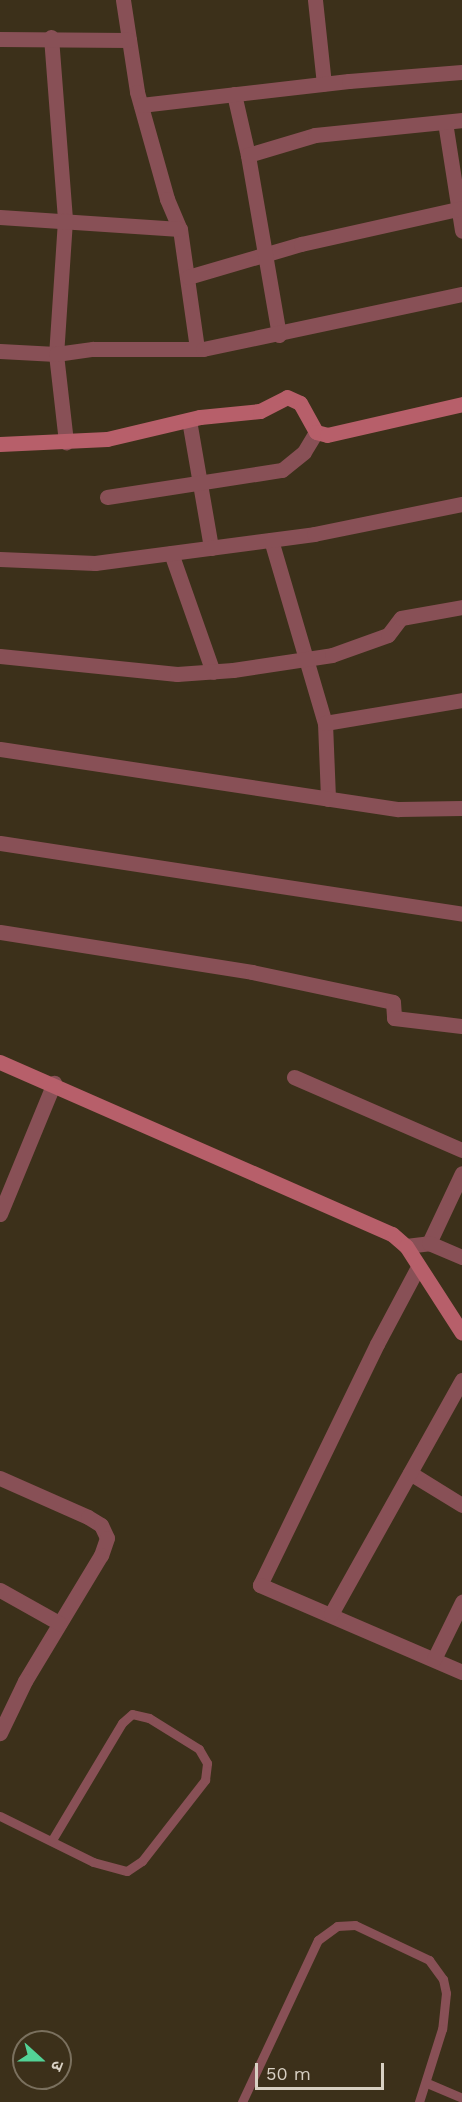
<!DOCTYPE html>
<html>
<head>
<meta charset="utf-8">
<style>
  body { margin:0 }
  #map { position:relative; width:462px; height:2102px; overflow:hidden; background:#3c301a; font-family:"Work Sans","Noto Sans Devanagari",sans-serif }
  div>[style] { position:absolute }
  .lane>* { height:9px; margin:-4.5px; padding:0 4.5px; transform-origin:4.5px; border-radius:4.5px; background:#885056 }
  .street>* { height:15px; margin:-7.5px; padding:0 7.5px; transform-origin:7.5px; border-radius:7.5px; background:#885056 }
  .secondary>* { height:15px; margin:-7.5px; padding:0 7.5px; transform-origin:7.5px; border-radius:7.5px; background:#b75f6a }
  span { translate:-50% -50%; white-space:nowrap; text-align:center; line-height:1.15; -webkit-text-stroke:4.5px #3c301a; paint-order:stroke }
  .north { position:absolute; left:12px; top:2030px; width:60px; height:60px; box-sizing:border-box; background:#3c301a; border:2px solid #7a705e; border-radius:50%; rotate:111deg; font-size:16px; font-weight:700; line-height:24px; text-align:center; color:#d8d0c3 }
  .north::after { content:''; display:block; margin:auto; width:21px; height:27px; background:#53d397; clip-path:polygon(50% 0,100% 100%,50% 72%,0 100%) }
  .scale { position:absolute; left:255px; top:2063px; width:129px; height:27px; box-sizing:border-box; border:3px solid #d8d0c3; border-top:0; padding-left:8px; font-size:18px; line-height:21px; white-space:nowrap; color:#d8d0c3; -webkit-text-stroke:4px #3c301a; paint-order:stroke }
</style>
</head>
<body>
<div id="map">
  <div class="lane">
    <i style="left:0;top:1816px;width:104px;rotate:26.3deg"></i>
    <i style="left:93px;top:1862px;width:35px;rotate:15deg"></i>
    <i style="left:127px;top:1871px;width:18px;rotate:-34deg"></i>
    <i style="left:142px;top:1861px;width:103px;rotate:-52.1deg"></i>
    <i style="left:205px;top:1780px;width:17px;rotate:-83deg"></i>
    <i style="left:207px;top:1763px;width:16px;rotate:-120deg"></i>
    <i style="left:199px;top:1749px;width:59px;rotate:-148.2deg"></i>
    <i style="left:149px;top:1718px;width:17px;rotate:-167deg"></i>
    <i style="left:132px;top:1714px;width:13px;rotate:138deg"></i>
    <i style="left:122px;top:1723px;width:136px;rotate:120.9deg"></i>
    <i style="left:427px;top:2083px;width:38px;rotate:23deg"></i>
    <i style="left:242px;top:2102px;width:179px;rotate:-64.9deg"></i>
    <i style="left:318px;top:1940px;width:24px;rotate:-36deg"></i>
    <i style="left:337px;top:1926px;width:18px;rotate:-3deg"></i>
    <i style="left:355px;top:1925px;width:82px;rotate:25.3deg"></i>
    <i style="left:429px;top:1960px;width:24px;rotate:54deg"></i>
    <i style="left:443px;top:1979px;width:14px;rotate:78deg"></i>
    <i style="left:446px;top:1993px;width:36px;rotate:96deg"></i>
    <i style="left:442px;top:2029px;width:77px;rotate:107.5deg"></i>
  </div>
  <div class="street">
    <i style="left:123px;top:0;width:93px;rotate:81.3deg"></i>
    <i style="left:137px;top:92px;width:111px;rotate:74.3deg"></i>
    <i style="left:167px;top:199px;width:33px;rotate:67deg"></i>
    <i style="left:180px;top:229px;width:121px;rotate:81.9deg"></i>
    <i style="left:315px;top:0;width:84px;rotate:83.9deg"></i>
    <i style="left:51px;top:37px;width:184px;rotate:85.6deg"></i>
    <i style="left:65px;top:220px;width:134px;rotate:93.8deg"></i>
    <i style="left:56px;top:354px;width:89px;rotate:83.5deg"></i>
    <i style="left:0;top:39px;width:129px;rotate:0.4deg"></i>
    <i style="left:234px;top:94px;width:63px;rotate:77.1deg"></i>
    <i style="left:141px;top:105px;width:209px;rotate:-6.6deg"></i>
    <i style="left:349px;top:81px;width:113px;rotate:-4.6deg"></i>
    <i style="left:445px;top:122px;width:110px;rotate:81.1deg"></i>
    <i style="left:0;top:217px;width:180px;rotate:3.8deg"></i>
    <i style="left:188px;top:277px;width:118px;rotate:-16.3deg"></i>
    <i style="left:301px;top:244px;width:165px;rotate:-12.6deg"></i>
    <i style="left:279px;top:335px;width:183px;rotate:-99.8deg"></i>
    <i style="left:248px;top:155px;width:70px;rotate:-16.6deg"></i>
    <i style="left:315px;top:135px;width:148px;rotate:-5.8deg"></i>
    <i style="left:0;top:351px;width:56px;rotate:3.1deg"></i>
    <i style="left:56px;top:354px;width:37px;rotate:-8deg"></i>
    <i style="left:93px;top:349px;width:110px"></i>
    <i style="left:203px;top:349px;width:265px;rotate:-12deg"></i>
    <i style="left:189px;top:420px;width:130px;rotate:80.2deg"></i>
    <i style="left:107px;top:497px;width:177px;rotate:-8.8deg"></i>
    <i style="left:282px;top:470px;width:28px;rotate:-39deg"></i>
    <i style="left:304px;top:452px;width:23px;rotate:-59deg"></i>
    <i style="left:271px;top:540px;width:191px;rotate:73.6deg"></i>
    <i style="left:325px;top:723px;width:76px;rotate:87.7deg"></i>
    <i style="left:171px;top:553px;width:126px;rotate:70.6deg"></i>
    <i style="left:0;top:559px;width:95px;rotate:2.4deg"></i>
    <i style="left:95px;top:563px;width:221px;rotate:-7.5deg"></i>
    <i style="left:314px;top:534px;width:151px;rotate:-11.5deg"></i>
    <i style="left:0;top:656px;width:178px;rotate:5.8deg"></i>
    <i style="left:177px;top:674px;width:56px;rotate:-4.1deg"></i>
    <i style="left:233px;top:670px;width:100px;rotate:-8.6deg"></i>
    <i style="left:332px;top:655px;width:59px;rotate:-19.7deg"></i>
    <i style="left:388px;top:635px;width:21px;rotate:-53deg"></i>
    <i style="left:401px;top:618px;width:62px;rotate:-10.2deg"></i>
    <i style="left:325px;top:723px;width:139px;rotate:-9.5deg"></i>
    <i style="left:0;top:749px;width:403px;rotate:8.6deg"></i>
    <i style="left:399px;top:809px;width:63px;rotate:-0.9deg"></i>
    <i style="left:0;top:843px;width:467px;rotate:8.7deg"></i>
    <i style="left:0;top:932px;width:255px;rotate:9deg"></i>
    <i style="left:252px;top:972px;width:144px;rotate:12deg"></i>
    <i style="left:393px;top:1002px;width:16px;rotate:86deg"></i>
    <i style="left:394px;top:1018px;width:68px;rotate:6.7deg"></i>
    <i style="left:294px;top:1077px;width:183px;rotate:23.5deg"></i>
    <i style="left:0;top:1214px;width:142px;rotate:-67.6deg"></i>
    <i style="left:429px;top:1243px;width:77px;rotate:-64.8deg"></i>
    <i style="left:406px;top:1246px;width:23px;rotate:-7deg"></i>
    <i style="left:429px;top:1243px;width:36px;rotate:23deg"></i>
    <i style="left:418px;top:1267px;width:87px;rotate:118deg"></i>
    <i style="left:377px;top:1344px;width:268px;rotate:115.9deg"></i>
    <i style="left:260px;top:1585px;width:220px;rotate:23.3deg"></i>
    <i style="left:410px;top:1473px;width:61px;rotate:31.6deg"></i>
    <i style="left:0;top:1478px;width:96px;rotate:23.9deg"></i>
    <i style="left:88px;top:1517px;width:15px;rotate:32deg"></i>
    <i style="left:101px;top:1525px;width:14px;rotate:65deg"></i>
    <i style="left:107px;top:1538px;width:18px;rotate:109deg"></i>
    <i style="left:101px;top:1555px;width:147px;rotate:121.1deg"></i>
    <i style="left:25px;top:1681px;width:58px;rotate:115.7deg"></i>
    <i style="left:0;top:1590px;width:68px;rotate:29.2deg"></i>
    <i style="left:331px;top:1614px;width:268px;rotate:-60.8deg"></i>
    <i style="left:434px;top:1659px;width:64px;rotate:-63.8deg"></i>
  </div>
  <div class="secondary">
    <i style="left:0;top:444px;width:107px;rotate:-2.7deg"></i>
    <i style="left:107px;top:439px;width:96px;rotate:-13.3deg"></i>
    <i style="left:200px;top:417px;width:60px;rotate:-5.7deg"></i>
    <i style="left:260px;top:411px;width:30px;rotate:-27deg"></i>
    <i style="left:287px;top:397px;width:14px;rotate:25deg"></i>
    <i style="left:300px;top:403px;width:33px;rotate:61deg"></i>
    <i style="left:316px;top:432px;width:11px;rotate:15deg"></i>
    <i style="left:327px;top:435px;width:139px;rotate:-12.9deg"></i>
    <i style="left:0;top:1062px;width:428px;rotate:23.7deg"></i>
    <i style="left:392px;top:1234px;width:18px;rotate:41deg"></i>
    <i style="left:406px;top:1246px;width:103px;rotate:57.2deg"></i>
  </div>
  <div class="north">उ</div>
  <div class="scale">50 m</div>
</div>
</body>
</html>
